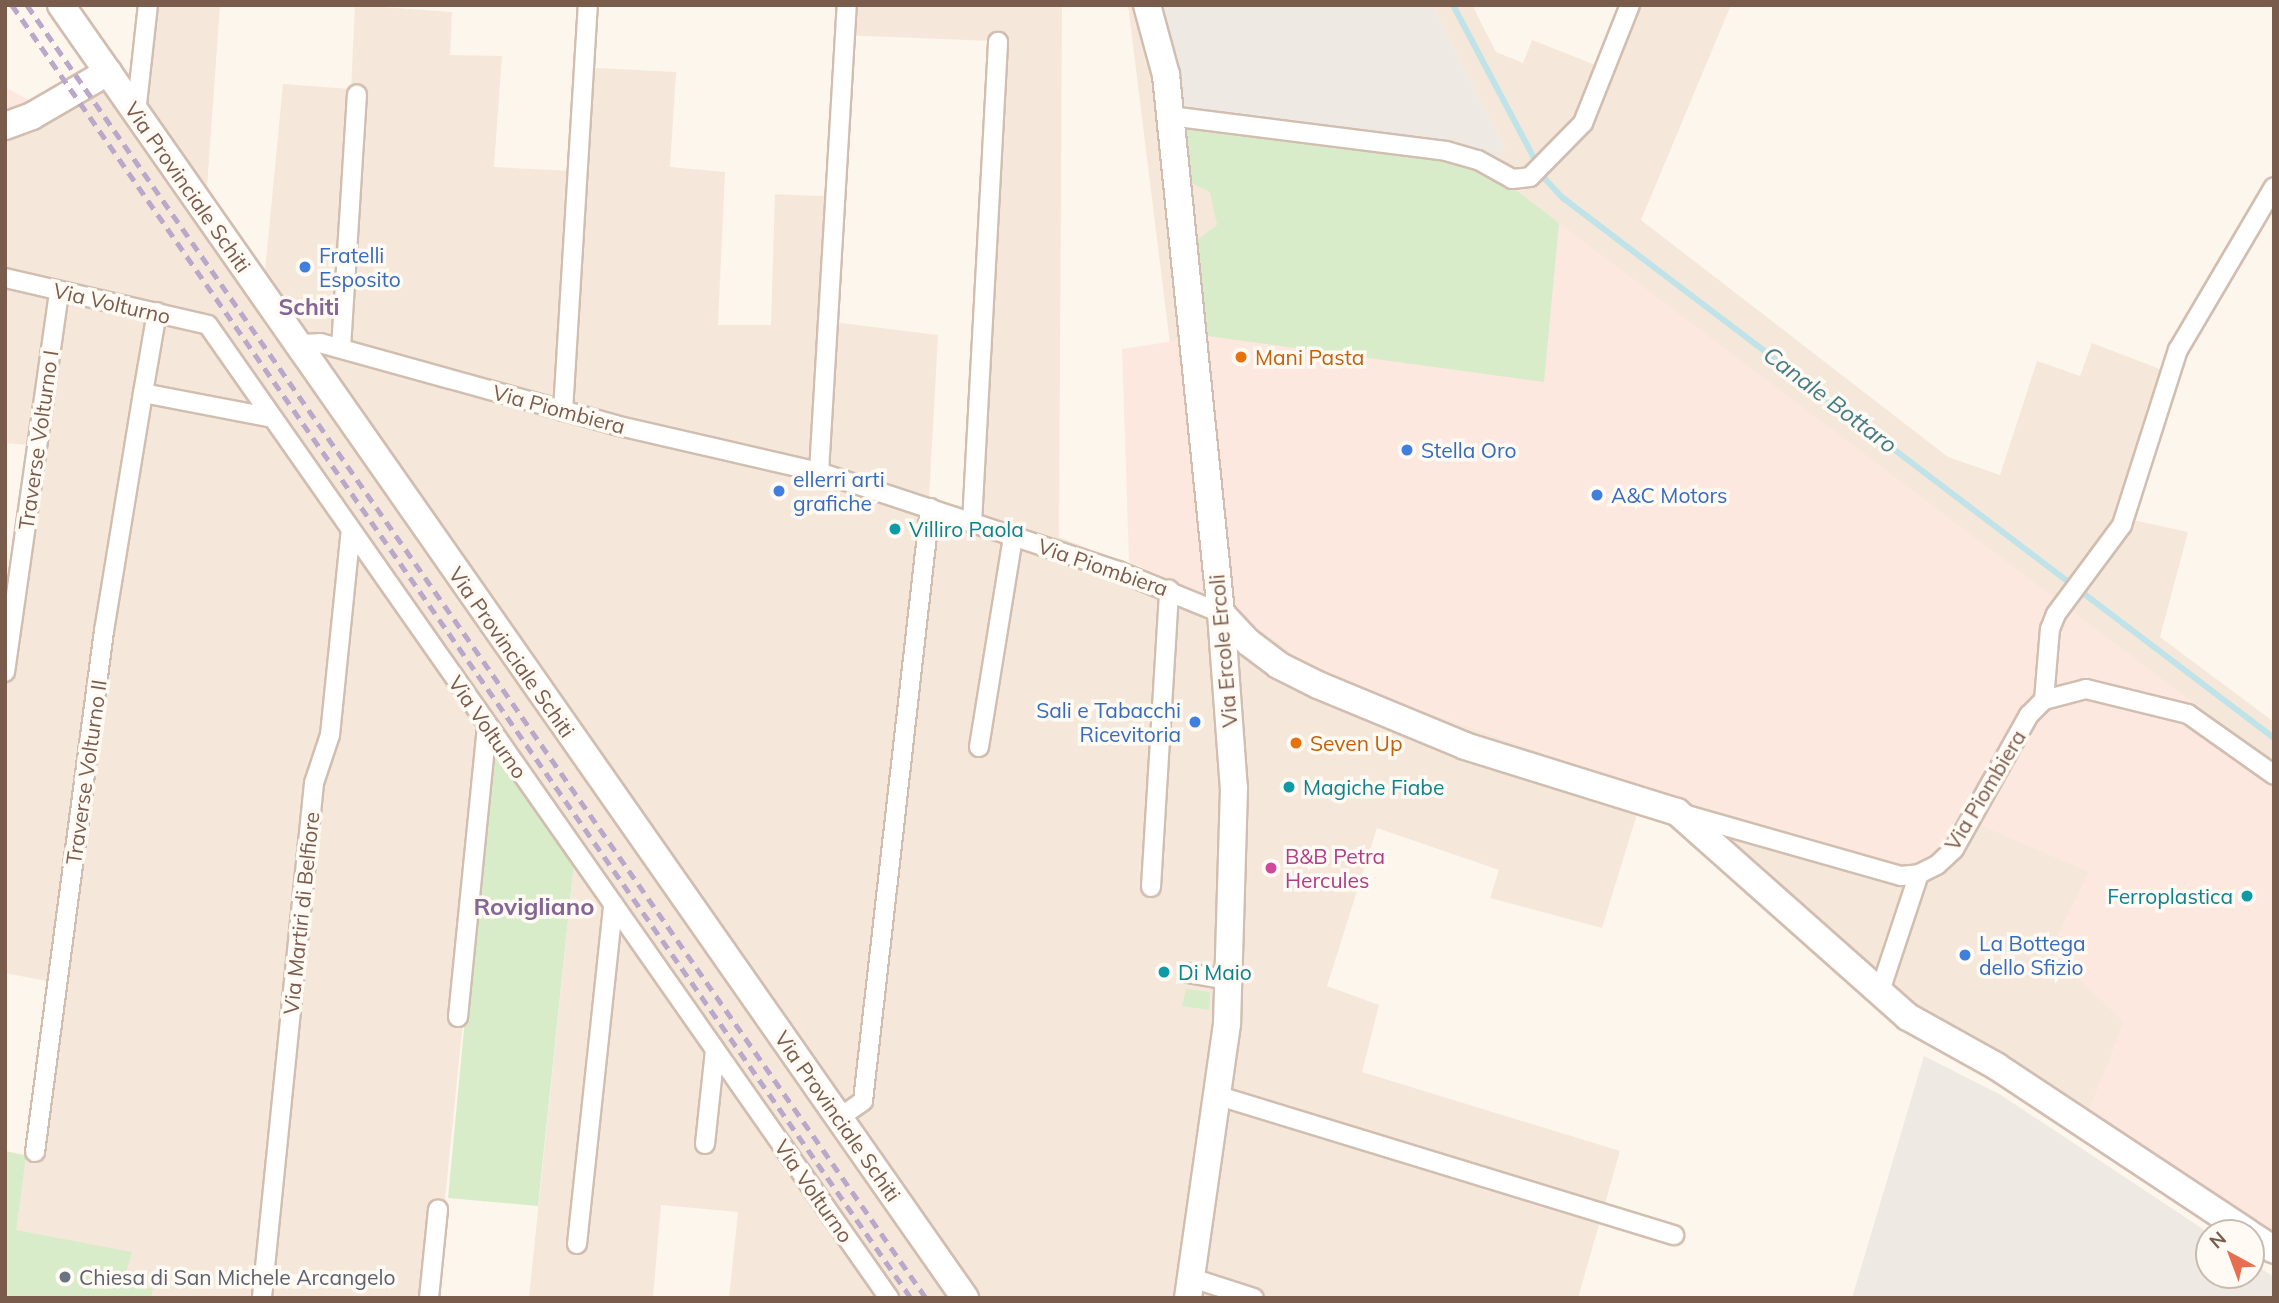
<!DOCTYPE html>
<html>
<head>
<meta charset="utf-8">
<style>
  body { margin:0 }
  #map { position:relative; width:2279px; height:1303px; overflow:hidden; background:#fdf6ec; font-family:Mulish,sans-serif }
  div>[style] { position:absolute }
  .residential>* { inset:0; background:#f5e8da }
  .commercial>* { inset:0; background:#fde8e0 }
  .industrial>* { inset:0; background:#efe9e4 }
  .green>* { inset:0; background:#d8ecc9 }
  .stream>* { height:6px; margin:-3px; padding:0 3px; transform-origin:3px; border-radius:3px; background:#bfe3e8 }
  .roads { filter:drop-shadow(2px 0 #d1beb0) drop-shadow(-2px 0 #d1beb0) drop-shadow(0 2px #d1beb0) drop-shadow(0 -2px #d1beb0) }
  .street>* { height:18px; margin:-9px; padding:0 9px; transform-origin:9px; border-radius:9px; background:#fff }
  .secondary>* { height:26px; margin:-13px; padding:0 13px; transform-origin:13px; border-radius:13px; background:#fff }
  .rail>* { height:5px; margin-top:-2.5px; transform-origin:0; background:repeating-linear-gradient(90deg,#b9a8c9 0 10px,transparent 0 17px) }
  .dots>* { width:19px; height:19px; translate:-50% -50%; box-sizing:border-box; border:4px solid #fffaf3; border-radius:50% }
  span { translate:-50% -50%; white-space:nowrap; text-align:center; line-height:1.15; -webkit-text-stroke:7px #fffaf3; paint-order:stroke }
  .street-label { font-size:21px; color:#7a5c4d }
  .shop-label { font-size:21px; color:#366cbe }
  .left { translate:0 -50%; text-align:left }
  .right { translate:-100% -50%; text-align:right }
  .food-label { font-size:21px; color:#c56008 }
  .culture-label { font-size:21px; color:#0d838f }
  .hotel-label { font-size:21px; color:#b23c85 }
  .worship-label { font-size:21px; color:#5b616d }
  .neighbourhood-label { font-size:23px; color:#846695; font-weight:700 }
  .water-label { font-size:23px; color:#437c86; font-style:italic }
  .quarter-label { font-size:24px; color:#846695; font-weight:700 }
  .frame { position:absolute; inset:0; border:7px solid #7a5c4d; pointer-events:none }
  .north { position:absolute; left:2195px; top:1219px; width:70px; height:70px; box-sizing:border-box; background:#fffaf3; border:2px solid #cabbb1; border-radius:50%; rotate:319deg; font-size:19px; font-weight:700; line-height:28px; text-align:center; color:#7a5c4d }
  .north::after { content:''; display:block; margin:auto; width:24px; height:32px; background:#e76f51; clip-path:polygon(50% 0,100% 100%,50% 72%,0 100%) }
</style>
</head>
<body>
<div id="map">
  <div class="residential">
    <i style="clip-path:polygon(138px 5px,220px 5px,207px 187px,265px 271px,283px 84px,351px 89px,355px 5px,452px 12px,450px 55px,502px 56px,494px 167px,572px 171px,577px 67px,676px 72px,670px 167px,725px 172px,718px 325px,771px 325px,775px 194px,841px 197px,833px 322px,938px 335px,929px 499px,964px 507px,993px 41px,840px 35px,842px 5px,1062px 5px,1059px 537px,1199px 592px,1278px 641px,1308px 667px,1336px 680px,1645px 788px,1602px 928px,1490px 898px,1499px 870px,1377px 828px,1327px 986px,1379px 1005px,1362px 1072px,1620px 1151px,1578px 1298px,729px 1298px,738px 1212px,661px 1205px,653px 1298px,529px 1298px,574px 862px,491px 745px,435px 1298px,5px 1298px,5px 1151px,26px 1155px,52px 982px,5px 973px,5px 620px,28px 445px,5px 443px,5px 136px,120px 70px,130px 73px)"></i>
    <i style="clip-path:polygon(1128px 5px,1163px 5px,1181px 99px,1344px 130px,1456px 144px,1495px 161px,1505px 148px,1432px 5px,1472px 5px,1496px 52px,1523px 63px,1532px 40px,1598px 66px,1623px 5px,1731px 5px,1641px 220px,1948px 457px,2000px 475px,2037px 361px,2080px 376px,2092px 343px,2165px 371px,2133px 520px,2188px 532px,2160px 637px,2274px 722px,2274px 764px,2054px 601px,1208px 336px,1170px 344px)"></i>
    <i style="clip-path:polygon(1669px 796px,1887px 861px,1924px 862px,1980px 824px,2090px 872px,2050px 951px,2125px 1022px,2089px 1111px,1917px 1010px)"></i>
  </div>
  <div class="commercial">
    <i style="clip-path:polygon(5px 87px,36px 104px,5px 112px)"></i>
    <i style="clip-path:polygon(1559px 223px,2274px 764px,2274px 1233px,2089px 1111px,2124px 1022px,2050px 951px,2089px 872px,1980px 825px,1924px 862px,1887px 861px,1669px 796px,1336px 680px,1308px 667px,1278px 641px,1199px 592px,1129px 562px,1122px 349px,1208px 336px,1543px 382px)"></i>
  </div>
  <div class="industrial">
    <i style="clip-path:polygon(1163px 5px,1432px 5px,1505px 148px,1496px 161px,1456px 144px,1193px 110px,1181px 99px)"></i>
    <i style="clip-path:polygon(1924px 1056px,2001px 1095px,2209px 1233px,2209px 1275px,2251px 1275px,2251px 1262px,2274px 1277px,2274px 1298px,1852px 1298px)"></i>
  </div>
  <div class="green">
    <i style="clip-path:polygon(1192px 127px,1449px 159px,1517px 191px,1559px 223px,1544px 382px,1208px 336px,1196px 241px,1217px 225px,1210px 192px,1187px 181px,1183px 132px)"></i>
    <i style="clip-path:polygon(491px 744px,574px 862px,538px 1206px,448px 1198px)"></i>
    <i style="clip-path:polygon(1186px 989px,1210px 992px,1209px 1010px,1182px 1006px)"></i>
    <i style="clip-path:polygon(5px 1151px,26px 1156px,16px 1230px,132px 1252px,123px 1283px,153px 1289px,151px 1298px,5px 1298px)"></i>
  </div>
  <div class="stream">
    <i style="left:1453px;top:5px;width:197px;rotate:62.1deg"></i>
    <i style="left:1545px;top:179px;width:26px;rotate:47deg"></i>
    <i style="left:1563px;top:198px;width:893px;rotate:37.22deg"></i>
  </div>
  <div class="roads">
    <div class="street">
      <i style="left:136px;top:113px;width:109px;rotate:-83.7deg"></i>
      <i style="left:1170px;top:116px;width:278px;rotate:7.2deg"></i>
      <i style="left:1446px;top:151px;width:33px;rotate:16deg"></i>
      <i style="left:1478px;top:160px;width:39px;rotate:29deg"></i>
      <i style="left:1512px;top:179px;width:18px;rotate:-6deg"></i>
      <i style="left:1530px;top:177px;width:76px;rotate:-45.5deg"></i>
      <i style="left:1583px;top:123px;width:127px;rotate:-68.3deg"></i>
      <i style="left:5px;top:278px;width:208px;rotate:13deg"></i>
      <i style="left:208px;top:325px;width:1188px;rotate:55.01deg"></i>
      <i style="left:296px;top:344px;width:24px;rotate:-2deg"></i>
      <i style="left:320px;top:343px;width:306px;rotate:15.5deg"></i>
      <i style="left:615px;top:425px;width:209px;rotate:13deg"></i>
      <i style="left:819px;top:472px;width:315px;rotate:18.3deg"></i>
      <i style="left:1118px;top:571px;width:111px;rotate:22.2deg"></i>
      <i style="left:341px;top:348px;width:254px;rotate:-86.4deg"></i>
      <i style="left:143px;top:393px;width:82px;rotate:-80.2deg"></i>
      <i style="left:563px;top:411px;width:407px;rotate:-86.5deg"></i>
      <i style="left:819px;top:472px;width:468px;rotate:-86.6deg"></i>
      <i style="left:972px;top:523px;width:482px;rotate:-86.9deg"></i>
      <i style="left:5px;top:672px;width:385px;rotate:-81.9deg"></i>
      <i style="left:2044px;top:700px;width:71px;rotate:-85.2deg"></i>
      <i style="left:2050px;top:629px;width:16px;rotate:-68deg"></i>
      <i style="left:2056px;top:614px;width:111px;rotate:-53.4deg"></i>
      <i style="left:2122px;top:525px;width:184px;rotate:-72.3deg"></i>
      <i style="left:2178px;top:350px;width:189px;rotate:-59.5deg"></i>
      <i style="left:979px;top:747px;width:214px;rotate:-80.8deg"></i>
      <i style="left:1683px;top:814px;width:227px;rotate:15.9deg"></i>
      <i style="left:1901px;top:876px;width:18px;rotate:-6deg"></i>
      <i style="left:1919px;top:874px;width:20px;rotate:-27deg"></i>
      <i style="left:1937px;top:865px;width:23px;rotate:-43deg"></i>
      <i style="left:1954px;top:849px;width:154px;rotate:-60.8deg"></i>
      <i style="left:2029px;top:715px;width:21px;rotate:-45deg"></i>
      <i style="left:2044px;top:700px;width:43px;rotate:-14.7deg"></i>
      <i style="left:2086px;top:689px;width:105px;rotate:13.8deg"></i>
      <i style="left:2188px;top:714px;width:105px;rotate:35.3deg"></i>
      <i style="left:1151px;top:887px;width:298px;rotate:-86.5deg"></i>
      <i style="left:1188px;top:973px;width:41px;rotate:9.9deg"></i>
      <i style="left:1879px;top:994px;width:126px;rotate:-71.6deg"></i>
      <i style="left:458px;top:1017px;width:292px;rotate:-84.3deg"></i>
      <i style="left:1219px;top:1096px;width:476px;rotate:17deg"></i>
      <i style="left:839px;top:1118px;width:29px;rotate:-35deg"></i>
      <i style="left:863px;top:1101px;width:597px;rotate:-83.55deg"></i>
      <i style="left:705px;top:1144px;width:95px;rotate:-83.9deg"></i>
      <i style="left:35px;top:1152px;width:526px;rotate:-82.46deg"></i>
      <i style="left:104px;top:631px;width:241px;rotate:-80.7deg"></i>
      <i style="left:143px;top:393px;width:132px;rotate:10.9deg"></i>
      <i style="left:577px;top:1244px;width:338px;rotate:-83.9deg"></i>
      <i style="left:1192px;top:1278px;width:65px;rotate:17.9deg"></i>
      <i style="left:262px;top:1297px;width:517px;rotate:-84.22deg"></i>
      <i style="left:314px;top:783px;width:51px;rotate:-71.6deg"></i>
      <i style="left:330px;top:735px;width:206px;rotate:-84.2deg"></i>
      <i style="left:429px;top:1298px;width:89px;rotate:-84.2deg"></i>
    </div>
    <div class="secondary">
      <i style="left:61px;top:5px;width:1578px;rotate:55.04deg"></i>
      <i style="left:1147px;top:5px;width:73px;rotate:74.8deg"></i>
      <i style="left:1166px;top:75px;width:541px;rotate:84.16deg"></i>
      <i style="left:1221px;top:613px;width:175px;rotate:85.8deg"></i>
      <i style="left:1234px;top:788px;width:236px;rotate:91.7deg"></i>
      <i style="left:1227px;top:1024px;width:277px;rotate:98.1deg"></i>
      <i style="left:5px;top:126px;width:29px;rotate:-20deg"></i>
      <i style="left:32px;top:116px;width:88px;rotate:-30.1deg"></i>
      <i style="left:1221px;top:613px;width:40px;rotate:47deg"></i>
      <i style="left:1248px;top:642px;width:38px;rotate:37deg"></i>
      <i style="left:1278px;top:665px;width:45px;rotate:26.6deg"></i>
      <i style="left:1318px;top:685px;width:159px;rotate:22.5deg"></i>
      <i style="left:1465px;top:746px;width:222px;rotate:17.3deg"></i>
      <i style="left:1677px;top:812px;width:309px;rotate:41.6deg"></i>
      <i style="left:1908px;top:1017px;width:101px;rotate:29.1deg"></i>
      <i style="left:1996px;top:1066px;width:302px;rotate:33.5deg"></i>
      <i style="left:2251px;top:1235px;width:27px;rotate:33deg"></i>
    </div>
  </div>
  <div class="rail">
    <i style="left:12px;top:5px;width:1575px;rotate:55.19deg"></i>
    <i style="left:27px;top:5px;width:1575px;rotate:55.19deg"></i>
  </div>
  <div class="dots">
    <i style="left:305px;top:267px;background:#3f7fe0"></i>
    <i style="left:1241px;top:357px;background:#e8710a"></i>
    <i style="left:1407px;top:450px;background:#3f7fe0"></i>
    <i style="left:779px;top:491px;background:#3f7fe0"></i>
    <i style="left:1597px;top:495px;background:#3f7fe0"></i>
    <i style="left:895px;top:529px;background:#0f9aa8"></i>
    <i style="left:1195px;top:722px;background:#3f7fe0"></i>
    <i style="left:1296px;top:743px;background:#e8710a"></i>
    <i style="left:1289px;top:787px;background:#0f9aa8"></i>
    <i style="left:1271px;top:868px;background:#d1479c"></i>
    <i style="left:2247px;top:896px;background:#0f9aa8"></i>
    <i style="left:1965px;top:955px;background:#3f7fe0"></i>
    <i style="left:1164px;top:972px;background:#0f9aa8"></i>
    <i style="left:65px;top:1277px;background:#6b7280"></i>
  </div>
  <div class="street-label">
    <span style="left:188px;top:187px;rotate:55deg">Via Provinciale Schiti</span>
    <span style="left:112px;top:303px;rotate:13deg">Via Volturno</span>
    <span style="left:559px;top:409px;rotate:15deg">Via Piombiera</span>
    <span style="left:38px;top:440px;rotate:-82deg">Traverse Volturno I</span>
    <span style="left:1103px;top:567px;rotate:19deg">Via Piombiera</span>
    <span style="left:1223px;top:651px;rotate:-95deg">Via Ercole Ercoli</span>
    <span style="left:512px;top:652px;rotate:55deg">Via Provinciale Schiti</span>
    <span style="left:488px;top:727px;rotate:55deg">Via Volturno</span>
    <span style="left:86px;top:772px;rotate:-82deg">Traverse Volturno II</span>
    <span style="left:1985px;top:790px;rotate:-59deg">Via Piombiera</span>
    <span style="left:301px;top:913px;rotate:-84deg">Via Martiri di Belfiore</span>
    <span style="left:838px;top:1116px;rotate:55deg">Via Provinciale Schiti</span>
    <span style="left:814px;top:1191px;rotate:55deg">Via Volturno</span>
  </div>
  <div class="shop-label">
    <span class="left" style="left:319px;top:267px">Fratelli<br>Esposito</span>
    <span class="left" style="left:1421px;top:450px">Stella Oro</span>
    <span class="left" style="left:793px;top:491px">ellerri arti<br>grafiche</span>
    <span class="left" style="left:1611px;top:495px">A&amp;C Motors</span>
    <span class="right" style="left:1181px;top:722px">Sali e Tabacchi<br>Ricevitoria</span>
    <span class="left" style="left:1979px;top:955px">La Bottega<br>dello Sfizio</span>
  </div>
  <div class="food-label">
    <span class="left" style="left:1255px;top:357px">Mani Pasta</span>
    <span class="left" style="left:1310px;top:743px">Seven Up</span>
  </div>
  <div class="culture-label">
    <span class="left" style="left:909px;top:529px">Villiro Paola</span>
    <span class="left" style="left:1303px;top:787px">Magiche Fiabe</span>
    <span class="right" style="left:2233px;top:896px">Ferroplastica</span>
    <span class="left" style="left:1178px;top:972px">Di Maio</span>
  </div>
  <div class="hotel-label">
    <span class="left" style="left:1285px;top:868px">B&amp;B Petra<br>Hercules</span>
  </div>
  <div class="worship-label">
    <span class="left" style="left:79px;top:1277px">Chiesa di San Michele Arcangelo</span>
  </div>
  <div class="neighbourhood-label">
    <span style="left:309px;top:307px">Schiti</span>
  </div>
  <div class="water-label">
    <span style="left:1830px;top:400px;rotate:37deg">Canale Bottaro</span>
  </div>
  <div class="quarter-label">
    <span style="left:534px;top:907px">Rovigliano</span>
  </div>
  <div class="frame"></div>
  <div class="north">N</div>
</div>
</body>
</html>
